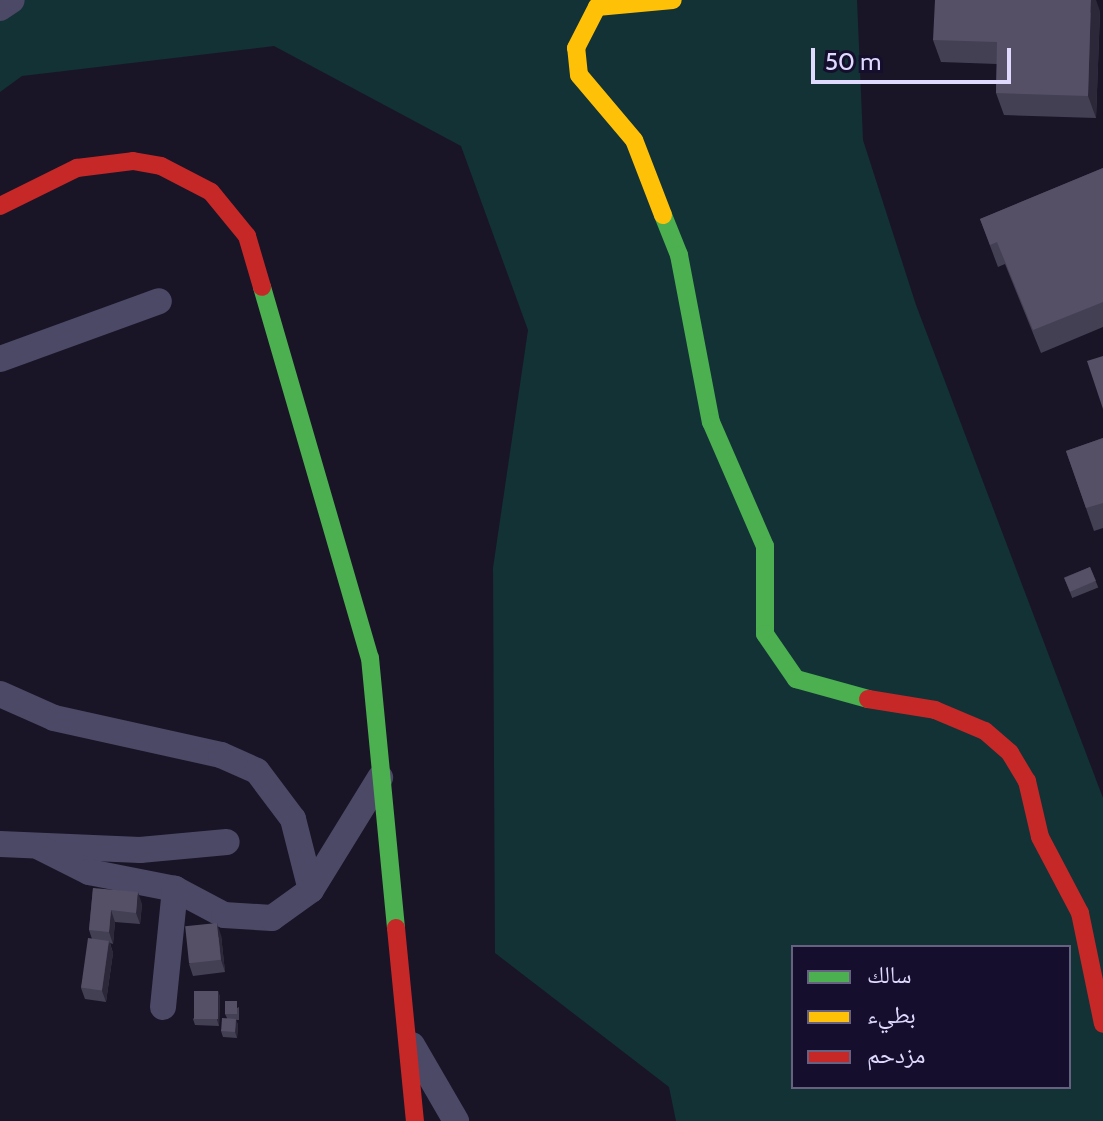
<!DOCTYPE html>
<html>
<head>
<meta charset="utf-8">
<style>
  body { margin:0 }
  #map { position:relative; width:1103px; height:1121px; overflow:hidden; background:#191526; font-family:Cabin,"Noto Naskh Arabic",sans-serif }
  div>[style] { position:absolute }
  .green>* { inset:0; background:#123236 }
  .street>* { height:26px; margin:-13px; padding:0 13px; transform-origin:13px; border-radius:13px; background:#4c4967 }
  .fast>* { height:18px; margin:-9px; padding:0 9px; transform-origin:9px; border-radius:9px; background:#4caf50 }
  .slow>* { height:18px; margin:-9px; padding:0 9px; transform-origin:9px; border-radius:9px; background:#ffc107 }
  .jam>* { height:18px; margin:-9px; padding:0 9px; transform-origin:9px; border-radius:9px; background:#c62828 }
  .wall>* { inset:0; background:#444054; transform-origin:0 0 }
  .shaded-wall>* { inset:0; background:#2c283a }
  .building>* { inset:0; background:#555066; transform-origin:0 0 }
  span { translate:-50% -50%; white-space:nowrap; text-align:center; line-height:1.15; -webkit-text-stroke:6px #150e2d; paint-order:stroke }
  .legend { position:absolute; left:791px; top:945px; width:280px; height:144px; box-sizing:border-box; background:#150e2d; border:2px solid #666081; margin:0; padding:10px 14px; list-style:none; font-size:24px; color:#e0daff }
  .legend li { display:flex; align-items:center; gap:16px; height:40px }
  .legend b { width:40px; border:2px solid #666081 }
  .scale { position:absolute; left:811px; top:48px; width:200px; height:36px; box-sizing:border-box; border:4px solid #e0daff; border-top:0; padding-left:10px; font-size:24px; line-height:28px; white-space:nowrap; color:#e0daff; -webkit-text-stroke:6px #150e2d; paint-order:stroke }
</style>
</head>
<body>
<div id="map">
  <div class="green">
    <i style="clip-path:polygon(evenodd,0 0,857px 0,863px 140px,916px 305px,1103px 798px,1103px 1121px,676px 1121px,669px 1087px,495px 953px,493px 568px,528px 330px,461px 146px,274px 46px,22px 76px,0 92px,0 0,793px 947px,1069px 947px,1069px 1087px,793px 1087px,793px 947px)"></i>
  </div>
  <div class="street">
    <i style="left:0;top:8px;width:14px;rotate:-34deg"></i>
    <i style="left:0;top:359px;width:169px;rotate:-20deg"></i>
    <i style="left:0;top:694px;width:59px;rotate:24deg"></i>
    <i style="left:54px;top:718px;width:171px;rotate:12.5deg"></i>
    <i style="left:221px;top:755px;width:39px;rotate:24deg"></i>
    <i style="left:257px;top:771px;width:60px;rotate:53.1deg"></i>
    <i style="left:293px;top:819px;width:73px;rotate:75.8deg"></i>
    <i style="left:0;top:844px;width:140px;rotate:2.5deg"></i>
    <i style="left:140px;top:850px;width:87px;rotate:-5.3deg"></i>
    <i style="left:41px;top:848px;width:54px;rotate:26.6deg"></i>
    <i style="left:89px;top:872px;width:88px;rotate:11.2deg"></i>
    <i style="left:175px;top:889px;width:55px;rotate:28deg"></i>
    <i style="left:224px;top:915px;width:48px;rotate:3.6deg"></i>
    <i style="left:272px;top:918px;width:48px;rotate:-35.7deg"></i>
    <i style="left:311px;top:890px;width:132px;rotate:-58.4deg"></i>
    <i style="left:163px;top:1007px;width:119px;rotate:-84.2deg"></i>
    <i style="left:412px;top:1045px;width:88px;rotate:59.9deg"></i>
  </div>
  <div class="fast">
    <i style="left:663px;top:215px;width:43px;rotate:68.2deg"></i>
    <i style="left:679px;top:255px;width:170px;rotate:79.2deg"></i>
    <i style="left:711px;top:422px;width:135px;rotate:66.5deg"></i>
    <i style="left:765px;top:546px;width:88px;rotate:90deg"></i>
    <i style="left:765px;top:634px;width:55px;rotate:55.4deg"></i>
    <i style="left:796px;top:679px;width:75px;rotate:15.5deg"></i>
    <i style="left:262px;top:287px;width:386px;rotate:73.8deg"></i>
    <i style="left:370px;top:658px;width:271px;rotate:84.5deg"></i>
  </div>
  <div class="slow">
    <i style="left:663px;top:215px;width:80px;rotate:-111.1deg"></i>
    <i style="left:634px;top:140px;width:85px;rotate:-130.2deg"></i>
    <i style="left:579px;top:75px;width:27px;rotate:-96deg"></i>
    <i style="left:576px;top:48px;width:46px;rotate:-62.9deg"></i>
    <i style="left:597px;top:7px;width:76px;rotate:-5.3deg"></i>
  </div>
  <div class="jam">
    <i style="left:0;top:206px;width:86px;rotate:-26.3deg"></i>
    <i style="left:77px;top:168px;width:56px;rotate:-7.1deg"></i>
    <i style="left:133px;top:161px;width:28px;rotate:10deg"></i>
    <i style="left:161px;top:166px;width:56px;rotate:27.5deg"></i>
    <i style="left:211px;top:192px;width:57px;rotate:50.7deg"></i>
    <i style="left:247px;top:236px;width:53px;rotate:73.6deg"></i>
    <i style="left:868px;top:699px;width:68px;rotate:9.3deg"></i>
    <i style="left:935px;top:710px;width:54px;rotate:22.8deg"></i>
    <i style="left:985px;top:731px;width:33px;rotate:41deg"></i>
    <i style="left:1010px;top:753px;width:33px;rotate:59deg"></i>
    <i style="left:1027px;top:781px;width:57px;rotate:76.9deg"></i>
    <i style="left:1040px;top:837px;width:86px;rotate:62.2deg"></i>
    <i style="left:1080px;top:913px;width:113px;rotate:78.3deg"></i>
    <i style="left:396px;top:928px;width:194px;rotate:84.4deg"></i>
  </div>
  <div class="wall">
    <i style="clip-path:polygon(1100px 11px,1096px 118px,1004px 115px,996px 93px,997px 64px,941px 62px,933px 40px)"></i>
    <i style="clip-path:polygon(1103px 168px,1103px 327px,1041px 353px,1005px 264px,998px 267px,980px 219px)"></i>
    <i style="clip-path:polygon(1103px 438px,1103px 528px,1094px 531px,1066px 451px)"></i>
    <i style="left:1090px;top:567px;width:22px;height:28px;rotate:68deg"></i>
    <i style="clip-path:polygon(93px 888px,142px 904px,140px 924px,115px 922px,113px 944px,110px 943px,113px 953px,106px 1002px,85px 999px,81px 988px,92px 939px,89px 930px)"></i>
    <i style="clip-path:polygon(221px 935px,225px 972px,193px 976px,189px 964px)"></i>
    <i style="clip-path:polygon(218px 991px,220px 997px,219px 1026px,195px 1025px,193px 1019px)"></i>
    <i style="clip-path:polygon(239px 1007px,239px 1020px,236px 1020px,238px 1025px,237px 1038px,223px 1037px,221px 1031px,227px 1018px,225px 1014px)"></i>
  </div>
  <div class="shaded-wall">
    <i style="clip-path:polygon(1091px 0,1096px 0,1100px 11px,1096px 118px,1088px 96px)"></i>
    <i style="clip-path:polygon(138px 892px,142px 904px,140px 924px,136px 913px)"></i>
    <i style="clip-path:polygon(111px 910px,115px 922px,113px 944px,109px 932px)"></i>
    <i style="clip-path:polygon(217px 923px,221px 935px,225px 972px,221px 960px)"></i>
    <i style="clip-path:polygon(109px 941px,113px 953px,106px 1002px,102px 991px)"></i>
    <i style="clip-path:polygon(218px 991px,220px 997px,219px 1026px,217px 1020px)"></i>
    <i style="clip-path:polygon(236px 1019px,238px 1025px,237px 1038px,235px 1032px)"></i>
  </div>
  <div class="building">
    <i style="clip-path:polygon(935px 0,1091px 0,1088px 96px,996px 93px,997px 42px,933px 40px)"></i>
    <i style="clip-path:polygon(1103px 168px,1103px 302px,1033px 330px,997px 242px,990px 245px,980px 219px)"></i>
    <i style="clip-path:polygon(1103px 356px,1103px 409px,1087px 361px)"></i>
    <i style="clip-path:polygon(1103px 438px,1103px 503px,1086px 508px,1066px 451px)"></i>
    <i style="left:1090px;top:567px;width:15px;height:28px;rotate:67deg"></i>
    <i style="clip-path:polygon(93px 888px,138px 892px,136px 913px,111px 910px,109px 932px,89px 930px)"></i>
    <i style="left:217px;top:923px;width:37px;height:32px;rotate:84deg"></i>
    <i style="left:88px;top:938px;width:21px;height:50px;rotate:8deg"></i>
    <i style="left:194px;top:991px;width:24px;height:28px"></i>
    <i style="left:237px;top:1001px;width:13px;height:12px;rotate:90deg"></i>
    <i style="left:222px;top:1018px;width:14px;height:13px;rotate:4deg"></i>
  </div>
  <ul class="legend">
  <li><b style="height:10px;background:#4caf50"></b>سالك</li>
  <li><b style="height:10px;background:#ffc107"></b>بطيء</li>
  <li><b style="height:10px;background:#c62828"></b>مزدحم</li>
  </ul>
  <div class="scale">50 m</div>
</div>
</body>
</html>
